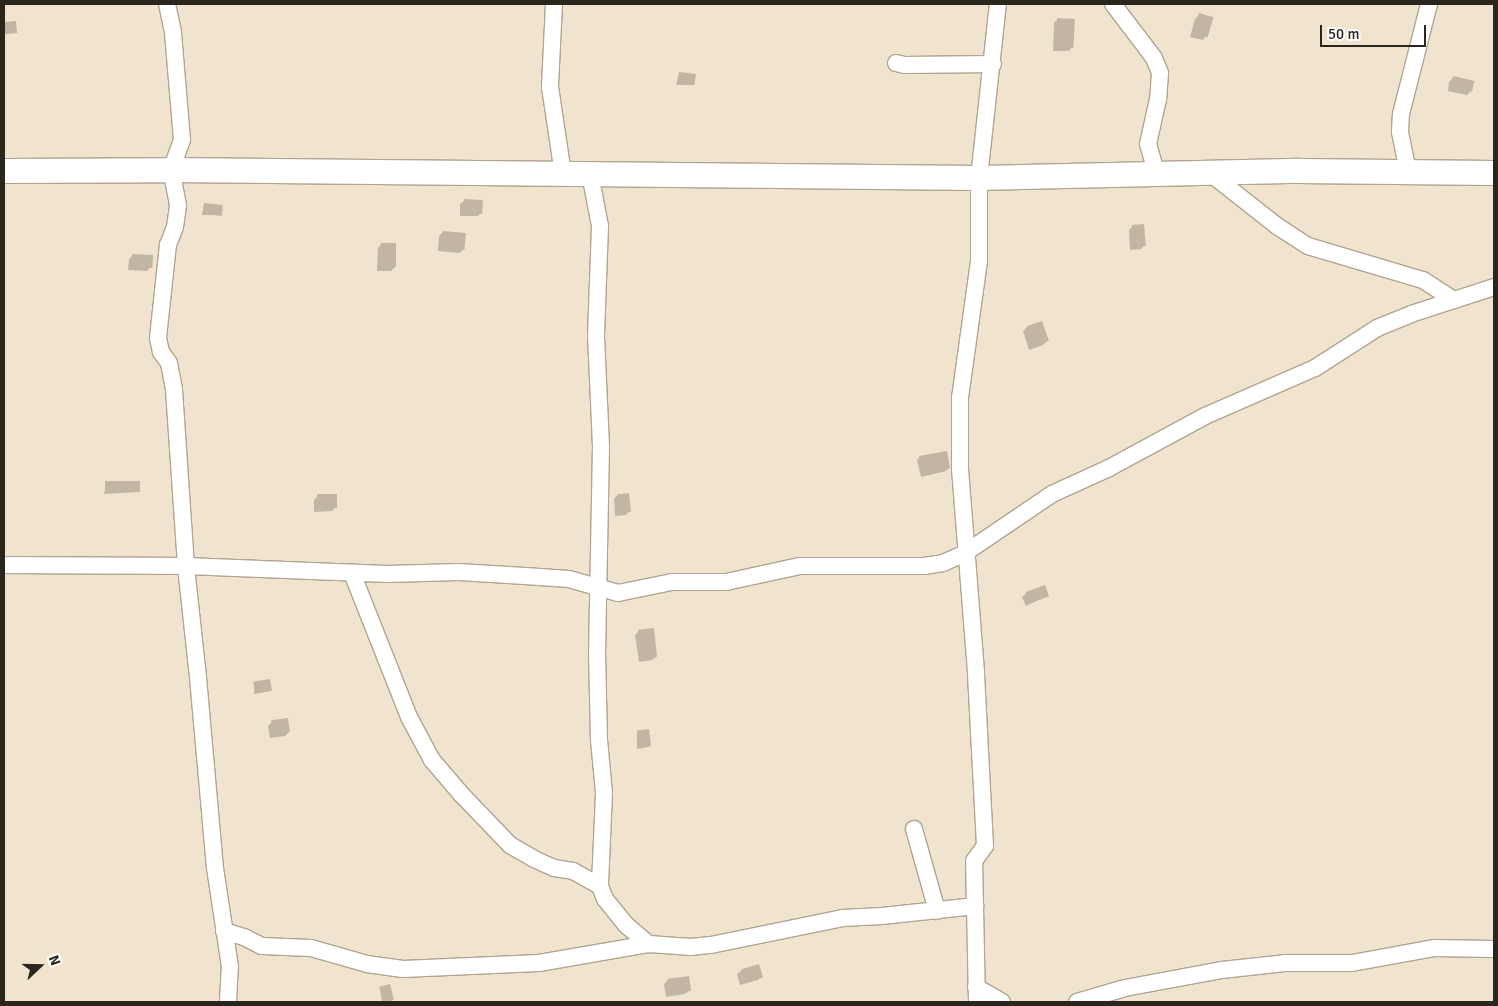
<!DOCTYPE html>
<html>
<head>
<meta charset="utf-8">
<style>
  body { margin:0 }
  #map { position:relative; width:1498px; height:1006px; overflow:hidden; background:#f1e4cf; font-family:Signika,sans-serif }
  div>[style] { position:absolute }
  .shadow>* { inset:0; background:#0003 }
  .building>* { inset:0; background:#c2b5a2; transform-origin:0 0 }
  .roads { filter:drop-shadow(1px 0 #b1a491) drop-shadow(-1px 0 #b1a491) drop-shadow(0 1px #b1a491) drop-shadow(0 -1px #b1a491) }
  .minor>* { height:16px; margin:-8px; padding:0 8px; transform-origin:8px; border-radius:8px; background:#fff }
  .secondary>* { height:24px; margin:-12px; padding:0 12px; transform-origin:12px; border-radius:12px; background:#fff }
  span { translate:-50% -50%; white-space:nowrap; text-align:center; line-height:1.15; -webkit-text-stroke:5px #fff; paint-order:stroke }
  .frame { position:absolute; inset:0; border:5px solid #2a251d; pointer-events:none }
  .north { position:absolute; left:15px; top:941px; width:50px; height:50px; -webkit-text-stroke:4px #fff; paint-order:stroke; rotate:69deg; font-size:14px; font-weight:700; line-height:20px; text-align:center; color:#2a251d }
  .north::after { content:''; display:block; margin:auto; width:18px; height:22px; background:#2a251d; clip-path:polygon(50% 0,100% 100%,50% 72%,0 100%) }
  .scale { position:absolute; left:1320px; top:25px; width:106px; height:22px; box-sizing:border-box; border:2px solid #2a251d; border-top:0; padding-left:6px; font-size:15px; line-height:18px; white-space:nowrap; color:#2a251d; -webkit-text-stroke:4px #fff; paint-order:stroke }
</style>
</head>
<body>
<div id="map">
  <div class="shadow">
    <i style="clip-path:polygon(1199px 15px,1206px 36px,1203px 40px,1190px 37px,1195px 19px)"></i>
    <i style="clip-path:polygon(1058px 19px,1072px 47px,1069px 51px,1053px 51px,1054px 23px)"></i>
    <i style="clip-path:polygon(679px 73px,694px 85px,676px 85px)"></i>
    <i style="clip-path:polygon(1453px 78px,1471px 91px,1467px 95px,1448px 91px,1449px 82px)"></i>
    <i style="clip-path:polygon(464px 201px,482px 212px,478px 216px,460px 216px,460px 204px)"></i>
    <i style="clip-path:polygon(204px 204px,221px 215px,202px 215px)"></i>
    <i style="clip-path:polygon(1133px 226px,1145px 245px,1141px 249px,1130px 250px,1129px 230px)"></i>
    <i style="clip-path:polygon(443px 232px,463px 249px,460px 253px,438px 251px,439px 236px)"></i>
    <i style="clip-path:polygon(381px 244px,395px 267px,391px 271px,377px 271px,378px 248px)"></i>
    <i style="clip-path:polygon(133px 255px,151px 267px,147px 271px,128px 270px,129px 259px)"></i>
    <i style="clip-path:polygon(1042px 323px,1047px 341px,1043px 345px,1029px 350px,1023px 331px,1027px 327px)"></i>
    <i style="clip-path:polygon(920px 457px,949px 468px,946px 471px,921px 477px,917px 460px)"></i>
    <i style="clip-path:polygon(106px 484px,139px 492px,104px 494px)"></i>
    <i style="clip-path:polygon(618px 495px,629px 511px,626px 515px,615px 516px,614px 499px)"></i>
    <i style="clip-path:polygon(318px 496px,336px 507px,332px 511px,314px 512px,314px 500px)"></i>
    <i style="clip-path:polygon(1026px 594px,1047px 596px,1026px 606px,1022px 597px)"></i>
    <i style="clip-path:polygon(639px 631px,656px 657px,652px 660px,639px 662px,635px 635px)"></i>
    <i style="clip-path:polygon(254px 682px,270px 691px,254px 694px)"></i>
    <i style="clip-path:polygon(272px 722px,289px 732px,285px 736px,270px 738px,268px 726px)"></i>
    <i style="clip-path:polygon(637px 732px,650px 746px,648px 747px,637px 749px)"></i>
    <i style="clip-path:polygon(741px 971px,761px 976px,758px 980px,740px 985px,737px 974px)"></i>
    <i style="clip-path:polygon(668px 980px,689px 991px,685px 994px,666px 997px,664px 984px)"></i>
    <i style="clip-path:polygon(380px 988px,392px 1000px,391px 1001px,382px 1002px)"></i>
  </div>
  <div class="building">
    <i style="left:1199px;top:13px;width:15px;height:21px;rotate:16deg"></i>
    <i style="left:1057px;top:18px;width:18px;height:29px;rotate:3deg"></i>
    <i style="left:16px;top:21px;width:12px;height:12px;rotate:85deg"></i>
    <i style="left:679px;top:72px;width:17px;height:11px;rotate:7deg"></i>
    <i style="left:1453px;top:76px;width:22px;height:11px;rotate:13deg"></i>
    <i style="left:464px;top:199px;width:19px;height:14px;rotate:3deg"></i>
    <i style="left:204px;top:203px;width:19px;height:11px;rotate:6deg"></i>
    <i style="left:1144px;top:224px;width:22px;height:12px;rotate:85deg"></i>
    <i style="left:443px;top:231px;width:23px;height:17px;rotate:5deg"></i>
    <i style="left:381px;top:243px;width:15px;height:24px"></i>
    <i style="left:132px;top:254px;width:21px;height:13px;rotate:3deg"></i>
    <i style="left:1042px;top:321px;width:21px;height:16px;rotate:71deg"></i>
    <i style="clip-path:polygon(947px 451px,950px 468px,924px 475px,919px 456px)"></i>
    <i style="left:140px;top:481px;width:11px;height:35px;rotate:90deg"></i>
    <i style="left:629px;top:493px;width:19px;height:12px;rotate:84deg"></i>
    <i style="left:317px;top:494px;width:20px;height:14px"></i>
    <i style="left:1045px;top:585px;width:12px;height:21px;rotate:70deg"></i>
    <i style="left:654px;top:628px;width:29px;height:16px;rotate:84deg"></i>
    <i style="left:270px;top:679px;width:12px;height:17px;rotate:81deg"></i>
    <i style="left:288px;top:718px;width:14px;height:17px;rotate:82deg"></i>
    <i style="left:649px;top:729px;width:17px;height:12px;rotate:83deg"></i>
    <i style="left:759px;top:964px;width:14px;height:19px;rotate:73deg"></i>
    <i style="left:689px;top:976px;width:15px;height:22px;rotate:82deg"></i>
    <i style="left:390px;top:984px;width:16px;height:11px;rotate:76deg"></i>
  </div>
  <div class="roads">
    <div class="minor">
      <i style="left:554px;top:4px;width:83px;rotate:92.8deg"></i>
      <i style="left:550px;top:87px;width:88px;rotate:81.5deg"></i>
      <i style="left:1113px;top:4px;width:68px;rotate:52.8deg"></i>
      <i style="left:1154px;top:58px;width:16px;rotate:68deg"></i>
      <i style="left:1160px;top:73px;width:26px;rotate:94deg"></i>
      <i style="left:1158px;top:99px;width:46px;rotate:102.5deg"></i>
      <i style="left:1148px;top:144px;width:32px;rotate:74deg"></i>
      <i style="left:896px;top:63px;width:9px;rotate:13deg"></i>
      <i style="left:905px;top:65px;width:88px;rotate:-0.7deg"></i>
      <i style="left:1408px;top:172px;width:41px;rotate:-101.3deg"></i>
      <i style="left:1400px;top:132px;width:18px;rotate:-87deg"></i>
      <i style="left:1401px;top:114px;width:114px;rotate:-75.7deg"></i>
      <i style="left:590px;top:174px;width:53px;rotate:79.1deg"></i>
      <i style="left:600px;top:226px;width:110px;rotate:92.1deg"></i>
      <i style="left:596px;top:336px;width:110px;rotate:87.4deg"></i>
      <i style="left:601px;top:446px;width:206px;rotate:91.1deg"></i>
      <i style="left:597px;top:652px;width:88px;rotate:88.7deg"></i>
      <i style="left:599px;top:740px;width:53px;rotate:84.6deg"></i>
      <i style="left:604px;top:793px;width:93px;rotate:92.5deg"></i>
      <i style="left:600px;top:886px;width:14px;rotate:69deg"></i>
      <i style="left:605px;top:899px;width:33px;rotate:51deg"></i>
      <i style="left:626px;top:925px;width:30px;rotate:40deg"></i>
      <i style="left:649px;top:944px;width:42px;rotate:4.1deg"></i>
      <i style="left:691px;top:947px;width:20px;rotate:-6deg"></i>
      <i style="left:711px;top:945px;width:134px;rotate:-11.6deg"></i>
      <i style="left:842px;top:918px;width:40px;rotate:-2.9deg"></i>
      <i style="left:882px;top:916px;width:94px;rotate:-6.1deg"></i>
      <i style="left:1211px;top:174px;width:84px;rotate:38.2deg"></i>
      <i style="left:1277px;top:226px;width:37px;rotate:33deg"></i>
      <i style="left:1308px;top:246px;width:120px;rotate:16.5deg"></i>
      <i style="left:1423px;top:280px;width:37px;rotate:33deg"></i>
      <i style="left:4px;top:565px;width:182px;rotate:0.3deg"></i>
      <i style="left:186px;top:566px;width:177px;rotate:-93.9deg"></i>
      <i style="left:174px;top:389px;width:26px;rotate:-101deg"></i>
      <i style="left:169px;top:363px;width:14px;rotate:-126deg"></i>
      <i style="left:161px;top:352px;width:14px;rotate:-102deg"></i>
      <i style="left:158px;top:338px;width:94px;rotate:-83.9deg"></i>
      <i style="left:168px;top:245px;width:19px;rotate:-69deg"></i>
      <i style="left:175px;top:227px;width:22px;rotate:-82deg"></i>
      <i style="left:178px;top:205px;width:36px;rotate:-101deg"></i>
      <i style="left:171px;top:170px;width:32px;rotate:-70deg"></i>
      <i style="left:182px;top:140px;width:108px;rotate:-94.8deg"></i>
      <i style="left:173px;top:32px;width:29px;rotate:-102deg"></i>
      <i style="left:352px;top:573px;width:155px;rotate:68.4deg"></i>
      <i style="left:409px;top:717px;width:49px;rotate:61.9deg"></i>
      <i style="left:432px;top:760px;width:46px;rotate:49.4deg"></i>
      <i style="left:462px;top:795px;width:69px;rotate:46.2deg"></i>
      <i style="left:510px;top:845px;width:28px;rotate:30deg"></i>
      <i style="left:534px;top:859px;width:22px;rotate:24deg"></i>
      <i style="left:554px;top:868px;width:19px;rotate:9deg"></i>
      <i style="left:573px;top:871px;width:31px;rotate:29deg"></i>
      <i style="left:914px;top:829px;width:85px;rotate:74.3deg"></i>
      <i style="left:224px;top:931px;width:21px;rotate:17deg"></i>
      <i style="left:244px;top:937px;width:20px;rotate:27deg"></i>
      <i style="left:262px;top:946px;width:49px;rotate:2.3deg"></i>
      <i style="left:311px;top:948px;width:58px;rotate:15.9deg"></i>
      <i style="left:367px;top:964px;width:36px;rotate:8deg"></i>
      <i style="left:403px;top:969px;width:136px;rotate:-2.5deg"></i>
      <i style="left:539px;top:963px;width:112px;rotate:-9.8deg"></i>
      <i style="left:976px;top:987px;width:30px;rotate:30deg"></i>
      <i style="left:228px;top:1002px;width:35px;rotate:-87deg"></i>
      <i style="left:230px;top:967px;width:100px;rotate:-98.6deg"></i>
      <i style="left:215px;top:868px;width:201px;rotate:-95.1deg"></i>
      <i style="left:197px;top:668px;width:103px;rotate:-96.2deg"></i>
      <i style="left:186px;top:566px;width:201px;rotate:2.3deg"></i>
      <i style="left:387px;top:574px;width:72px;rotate:-1.6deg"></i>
      <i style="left:459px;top:572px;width:66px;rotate:3.5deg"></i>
      <i style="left:525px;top:576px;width:44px;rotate:3.9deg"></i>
      <i style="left:569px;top:579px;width:51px;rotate:15.9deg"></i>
      <i style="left:618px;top:593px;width:55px;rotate:-11.5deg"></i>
      <i style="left:672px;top:582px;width:54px"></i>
      <i style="left:726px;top:582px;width:76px;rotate:-12.2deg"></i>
      <i style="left:800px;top:566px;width:124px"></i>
      <i style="left:924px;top:566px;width:19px;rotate:-9deg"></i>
      <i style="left:943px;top:563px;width:24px;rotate:-24deg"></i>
      <i style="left:965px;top:553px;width:105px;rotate:-34.1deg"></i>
      <i style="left:1052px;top:494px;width:63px;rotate:-24.5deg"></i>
      <i style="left:1109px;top:468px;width:109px;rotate:-28.4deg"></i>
      <i style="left:1205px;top:416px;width:120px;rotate:-23.6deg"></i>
      <i style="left:1315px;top:368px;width:74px;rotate:-32.8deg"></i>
      <i style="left:1377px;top:328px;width:37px;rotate:-22deg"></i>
      <i style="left:1411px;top:314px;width:87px;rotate:-18deg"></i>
      <i style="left:977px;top:1002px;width:141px;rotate:-91.2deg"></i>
      <i style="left:974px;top:861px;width:19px;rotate:-54deg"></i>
      <i style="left:985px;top:846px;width:174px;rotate:-93deg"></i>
      <i style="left:976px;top:672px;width:203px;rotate:-94.5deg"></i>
      <i style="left:960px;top:470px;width:72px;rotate:-90deg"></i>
      <i style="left:960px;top:398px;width:138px;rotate:-82.1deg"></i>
      <i style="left:979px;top:261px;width:83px;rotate:-90deg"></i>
      <i style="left:979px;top:178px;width:175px;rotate:-83.8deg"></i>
      <i style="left:1077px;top:1002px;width:50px;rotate:-16.3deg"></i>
      <i style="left:1125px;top:988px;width:99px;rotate:-10.5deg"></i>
      <i style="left:1222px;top:970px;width:63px;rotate:-6.3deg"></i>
      <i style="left:1285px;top:963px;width:67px"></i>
      <i style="left:1352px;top:963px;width:83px;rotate:-10.4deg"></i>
      <i style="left:1434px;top:948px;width:60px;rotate:1deg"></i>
    </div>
    <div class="secondary">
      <i style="left:4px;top:171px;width:167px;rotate:-0.3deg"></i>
      <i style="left:171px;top:170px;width:808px;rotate:0.57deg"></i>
      <i style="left:979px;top:178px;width:320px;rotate:-1.3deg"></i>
      <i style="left:1299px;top:171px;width:195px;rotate:0.6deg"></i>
    </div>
  </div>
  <div class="frame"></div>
  <div class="north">N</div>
  <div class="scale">50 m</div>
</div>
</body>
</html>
